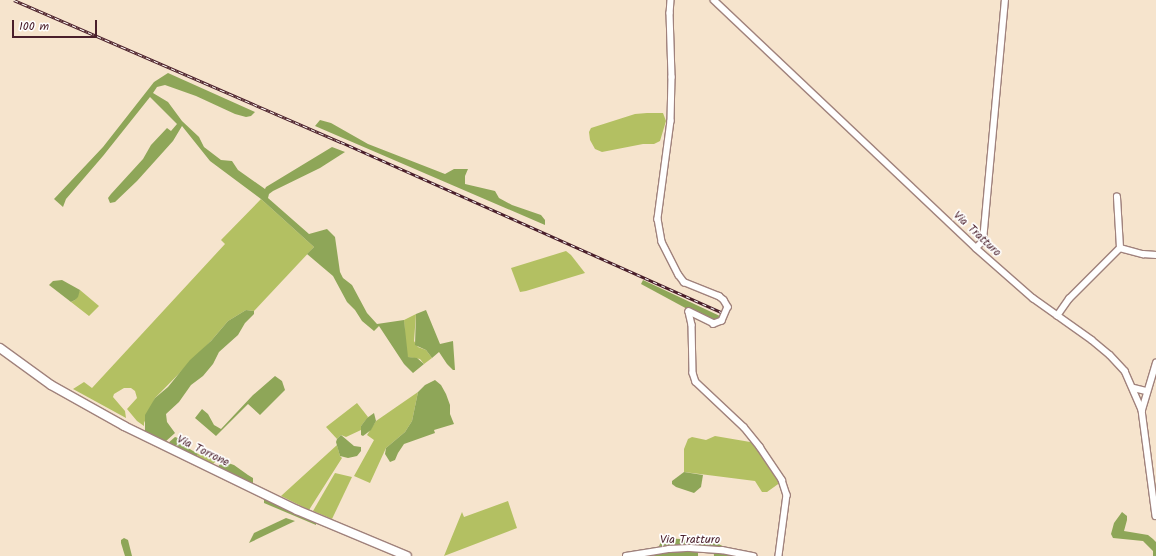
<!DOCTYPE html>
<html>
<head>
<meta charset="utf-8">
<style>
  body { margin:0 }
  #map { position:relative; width:1156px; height:556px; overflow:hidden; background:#f6e4cd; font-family:Kalam,sans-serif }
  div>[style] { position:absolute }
  .green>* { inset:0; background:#b3c062 }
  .forest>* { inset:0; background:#8ea658 }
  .roads { filter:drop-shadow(1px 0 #a0827c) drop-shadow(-1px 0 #a0827c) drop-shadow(0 1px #a0827c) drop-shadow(0 -1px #a0827c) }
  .street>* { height:5.5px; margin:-2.75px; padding:0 2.75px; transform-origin:2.75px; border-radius:2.75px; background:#fff }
  .secondary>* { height:8px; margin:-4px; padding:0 4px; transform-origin:4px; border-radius:4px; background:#fff }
  .rail>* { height:3px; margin-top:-1.5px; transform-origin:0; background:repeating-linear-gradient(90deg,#fff 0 4.5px,#4a1f2b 0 9px); box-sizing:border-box; border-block:1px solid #4a1f2b }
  span { translate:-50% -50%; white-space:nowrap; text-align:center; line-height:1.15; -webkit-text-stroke:3.5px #fff; paint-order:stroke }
  .street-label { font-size:12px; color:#4a1f2b }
  .scale { position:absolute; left:12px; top:20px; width:85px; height:18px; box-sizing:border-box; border:2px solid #4a1f2b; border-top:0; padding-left:5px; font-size:12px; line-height:14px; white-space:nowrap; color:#4a1f2b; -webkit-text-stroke:3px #fff; paint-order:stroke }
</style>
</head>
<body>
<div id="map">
  <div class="green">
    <i style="clip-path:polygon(647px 113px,663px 113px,666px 121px,660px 141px,654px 144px,643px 144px,602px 152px,595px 149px,590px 140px,589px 132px,591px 128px,635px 114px)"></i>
    <i style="clip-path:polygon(261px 199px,314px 247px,254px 311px,246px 310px,228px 321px,211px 341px,155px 398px,144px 423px,144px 426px,137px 421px,127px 409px,137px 398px,135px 391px,131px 388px,124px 388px,114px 394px,113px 397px,125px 411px,126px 418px,73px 389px,84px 382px,92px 388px,225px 244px,221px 240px)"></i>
    <i style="clip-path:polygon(566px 251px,571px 255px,585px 273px,526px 291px,520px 292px,511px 268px)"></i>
    <i style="clip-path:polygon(80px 290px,99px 306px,89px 316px,71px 302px,75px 300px)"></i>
    <i style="clip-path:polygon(416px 314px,414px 341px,418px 347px,426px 350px,432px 358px,424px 364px,420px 359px,408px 357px,406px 353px,404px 320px)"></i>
    <i style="clip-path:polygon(418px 392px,412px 421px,405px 432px,386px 448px,370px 483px,354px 476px,374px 440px,367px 435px,376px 421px)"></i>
    <i style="clip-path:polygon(357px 403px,368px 417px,361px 426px,361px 430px,346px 437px,341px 435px,337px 439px,326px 427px)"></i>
    <i style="clip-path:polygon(715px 436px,756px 443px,781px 482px,767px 492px,762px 492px,755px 481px,684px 472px,684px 449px,688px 439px,692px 437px,706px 440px)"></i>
    <i style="clip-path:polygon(337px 445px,340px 456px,342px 458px,309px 510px,281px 496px)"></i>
    <i style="clip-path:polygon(198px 454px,210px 455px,218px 459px,211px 466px,196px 458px)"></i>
    <i style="clip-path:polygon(335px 473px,352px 477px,332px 519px,313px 511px)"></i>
    <i style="clip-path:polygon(508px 501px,517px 528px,444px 556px,462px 512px,464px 517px)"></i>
  </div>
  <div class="forest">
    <i style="clip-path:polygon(168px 73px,255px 112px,251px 116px,246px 117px,235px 114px,196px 96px,165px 85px,157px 87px,153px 93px,168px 102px,182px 121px,199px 137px,204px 147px,221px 160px,232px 161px,238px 170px,265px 189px,266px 187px,332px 147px,345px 152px,320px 168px,273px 191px,269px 194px,268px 198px,309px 234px,327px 229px,335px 237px,340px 272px,343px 278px,352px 285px,367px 313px,377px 324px,404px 320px,408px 357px,417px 358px,424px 364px,413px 373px,404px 364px,379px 326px,374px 331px,362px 321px,355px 310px,347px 302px,333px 276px,307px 254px,314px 247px,261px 199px,210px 161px,182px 126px,173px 141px,137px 181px,115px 202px,110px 203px,108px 198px,111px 194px,143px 159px,151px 145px,167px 128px,171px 131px,177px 124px,150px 97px,103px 156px,66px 199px,63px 207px,54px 199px,103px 147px,154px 82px)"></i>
    <i style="clip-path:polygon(320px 120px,331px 123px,368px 144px,445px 174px,454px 169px,468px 169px,465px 176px,465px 184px,495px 191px,499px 198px,512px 205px,541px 215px,545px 220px,545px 225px,315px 126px)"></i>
    <i style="clip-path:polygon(62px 280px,80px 290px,78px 297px,75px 300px,71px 302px,49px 285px,53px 281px)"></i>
    <i style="clip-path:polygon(643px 280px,722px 317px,715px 324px,641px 284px)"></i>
    <i style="clip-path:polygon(246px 310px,254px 311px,254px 314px,245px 323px,238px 335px,219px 352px,213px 364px,203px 376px,191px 385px,179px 402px,166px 414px,167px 422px,175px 433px,165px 442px,145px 432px,145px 415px,155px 398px,168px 387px,190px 360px,211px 341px,228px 321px)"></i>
    <i style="clip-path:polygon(426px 310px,440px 344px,453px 341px,455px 370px,453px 370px,447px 364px,439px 352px,432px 358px,426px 350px,415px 345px,416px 314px)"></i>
    <i style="clip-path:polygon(275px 376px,282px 381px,285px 390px,260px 415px,248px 404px,216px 436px,195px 418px,202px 409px,208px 414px,214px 425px,221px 429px,253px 395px)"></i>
    <i style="clip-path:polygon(435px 380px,441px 385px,446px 394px,450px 405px,450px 414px,454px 424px,434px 430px,435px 433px,404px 444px,398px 453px,395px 460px,390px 462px,385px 454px,386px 448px,405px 432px,412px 421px,418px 392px,425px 385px)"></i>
    <i style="clip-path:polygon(374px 413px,376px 421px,371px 430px,363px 436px,361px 435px,361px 426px,367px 418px)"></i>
    <i style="clip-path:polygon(341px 435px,354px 446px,361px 447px,361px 451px,357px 456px,348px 458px,340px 456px,336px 442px,337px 439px)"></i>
    <i style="clip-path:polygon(175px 437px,178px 438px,180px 443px,198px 454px,196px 458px,167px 444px)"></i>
    <i style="clip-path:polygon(225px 462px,234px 465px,248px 475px,253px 478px,253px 484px,251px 485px,217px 468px,220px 464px)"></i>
    <i style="clip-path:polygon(684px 472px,703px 475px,701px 487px,694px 493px,676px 487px,672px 484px,672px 481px)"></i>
    <i style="clip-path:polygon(264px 496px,316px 520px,316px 525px,264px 503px)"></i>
    <i style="clip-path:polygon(1122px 512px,1127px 516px,1127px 520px,1124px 531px,1148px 535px,1153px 539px,1156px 542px,1156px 556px,1153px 556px,1153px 551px,1143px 541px,1113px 538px,1111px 534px,1114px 523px)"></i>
    <i style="clip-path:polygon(286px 518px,295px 521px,249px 543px,254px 533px)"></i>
    <i style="clip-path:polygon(124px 538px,128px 540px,132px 556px,125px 556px,121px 543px,121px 540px)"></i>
    <i style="clip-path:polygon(668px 538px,714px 542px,727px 548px,731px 556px,714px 556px,713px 547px,698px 547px,698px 556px,654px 556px,662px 540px)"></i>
  </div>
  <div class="roads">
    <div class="street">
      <i style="left:671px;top:0;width:13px;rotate:94deg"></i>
      <i style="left:670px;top:13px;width:64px;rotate:88.2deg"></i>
      <i style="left:672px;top:77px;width:44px;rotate:91.3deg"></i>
      <i style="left:671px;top:121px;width:99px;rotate:97.6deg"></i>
      <i style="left:658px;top:219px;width:23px;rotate:80deg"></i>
      <i style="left:662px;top:242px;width:37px;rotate:63deg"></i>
      <i style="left:679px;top:275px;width:9px;rotate:54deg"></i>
      <i style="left:684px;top:282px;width:38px;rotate:22deg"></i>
      <i style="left:719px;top:296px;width:6px;rotate:39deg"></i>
      <i style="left:724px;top:300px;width:8px;rotate:60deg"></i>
      <i style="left:728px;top:307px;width:15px;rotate:113deg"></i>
      <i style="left:722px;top:321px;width:9px;rotate:159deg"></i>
      <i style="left:714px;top:324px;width:28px;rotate:-154deg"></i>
      <i style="left:689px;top:312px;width:13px;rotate:77deg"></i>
      <i style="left:692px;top:325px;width:48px;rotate:88.8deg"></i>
      <i style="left:693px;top:373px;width:9px;rotate:72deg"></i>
      <i style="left:696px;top:382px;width:66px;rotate:43.2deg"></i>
      <i style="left:744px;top:427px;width:26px;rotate:51deg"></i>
      <i style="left:760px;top:447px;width:40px;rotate:56deg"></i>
      <i style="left:782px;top:480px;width:16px;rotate:72deg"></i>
      <i style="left:787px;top:495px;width:62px;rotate:97.5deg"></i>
      <i style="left:714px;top:0;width:361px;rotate:43.4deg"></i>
      <i style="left:976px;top:248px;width:76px;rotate:41.3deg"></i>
      <i style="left:1033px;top:298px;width:72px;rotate:35.4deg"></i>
      <i style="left:1092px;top:340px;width:23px;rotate:40deg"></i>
      <i style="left:1110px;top:355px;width:22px;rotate:47deg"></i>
      <i style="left:1125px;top:371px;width:43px;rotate:66.4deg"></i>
      <i style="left:1142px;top:410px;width:107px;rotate:82.5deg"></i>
      <i style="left:976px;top:248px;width:10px;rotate:-45deg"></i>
      <i style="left:983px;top:241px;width:242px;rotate:-84.8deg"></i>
      <i style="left:1120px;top:248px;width:24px;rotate:15deg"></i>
      <i style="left:1143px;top:254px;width:13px;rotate:4deg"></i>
      <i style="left:1057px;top:316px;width:21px;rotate:-55deg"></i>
      <i style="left:1069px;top:299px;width:72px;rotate:-45deg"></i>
      <i style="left:1120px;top:248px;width:51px;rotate:-93.4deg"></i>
      <i style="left:1134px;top:388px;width:12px;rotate:14deg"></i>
      <i style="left:1142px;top:410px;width:49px;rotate:-73.4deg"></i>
      <i style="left:626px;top:556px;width:44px;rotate:-9.2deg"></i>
      <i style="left:669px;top:549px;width:21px;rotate:-3deg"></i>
      <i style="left:690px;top:548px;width:32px;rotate:4deg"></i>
      <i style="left:722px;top:550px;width:32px;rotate:11deg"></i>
    </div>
    <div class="secondary">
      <i style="left:0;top:348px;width:63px;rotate:36deg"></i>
      <i style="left:51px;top:385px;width:84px;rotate:29.3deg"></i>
      <i style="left:124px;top:426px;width:192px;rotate:25.9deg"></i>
      <i style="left:297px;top:510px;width:119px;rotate:22.7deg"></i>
    </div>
  </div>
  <div class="rail">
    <i style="left:14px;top:0;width:357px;rotate:23.5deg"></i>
    <i style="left:341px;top:142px;width:416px;rotate:24.1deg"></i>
  </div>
  <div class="street-label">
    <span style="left:977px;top:234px;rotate:43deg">Via Tratturo</span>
    <span style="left:203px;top:451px;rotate:26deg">Via Torrone</span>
    <span style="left:690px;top:540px">Via Tratturo</span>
  </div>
  <div class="scale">100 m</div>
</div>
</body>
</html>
